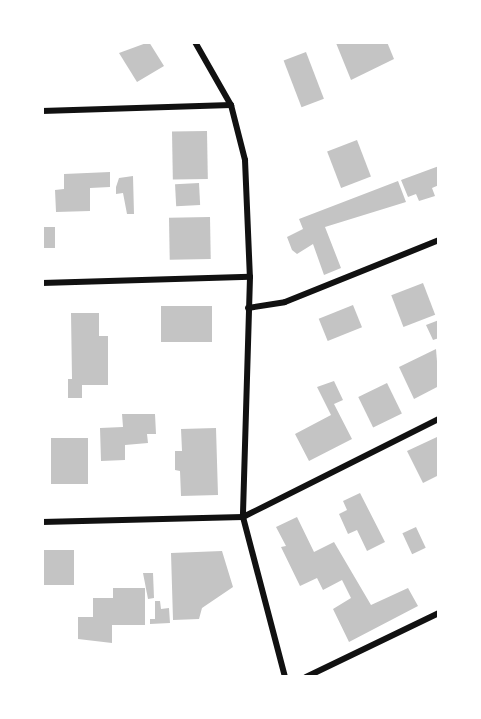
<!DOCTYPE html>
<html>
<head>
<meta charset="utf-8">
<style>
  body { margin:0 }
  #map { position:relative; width:481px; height:719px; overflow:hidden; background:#fff; font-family:Cabin,sans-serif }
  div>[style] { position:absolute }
  .building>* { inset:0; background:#c4c4c4; transform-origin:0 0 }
  .minor>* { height:6px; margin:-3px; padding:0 3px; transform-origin:3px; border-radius:3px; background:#111 }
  span { translate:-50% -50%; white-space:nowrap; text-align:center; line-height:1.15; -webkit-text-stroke:5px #fff; paint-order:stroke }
  .frame { position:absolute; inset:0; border:44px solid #fff; pointer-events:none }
</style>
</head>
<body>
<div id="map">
  <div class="building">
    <i style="clip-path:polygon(149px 42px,164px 66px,137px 82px,119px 53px)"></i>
    <i style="clip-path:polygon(387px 42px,394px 59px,351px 80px,336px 43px)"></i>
    <i style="left:306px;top:52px;width:50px;height:24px;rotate:69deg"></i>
    <i style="left:207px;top:131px;width:48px;height:35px;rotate:89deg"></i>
    <i style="left:357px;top:140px;width:39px;height:32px;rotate:69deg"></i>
    <i style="clip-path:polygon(439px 166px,439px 185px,432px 188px,435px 196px,419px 201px,416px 194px,408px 197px,401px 180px)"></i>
    <i style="clip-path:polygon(110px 172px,110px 187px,90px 188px,90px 211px,56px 212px,55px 190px,64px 189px,64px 174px)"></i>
    <i style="clip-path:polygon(133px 176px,134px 214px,127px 214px,123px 193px,116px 194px,116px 187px,119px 178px)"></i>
    <i style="clip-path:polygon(398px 181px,406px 202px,325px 227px,341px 268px,324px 275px,313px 244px,297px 254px,292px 250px,287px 237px,303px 229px,299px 219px)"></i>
    <i style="left:199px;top:183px;width:22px;height:24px;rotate:87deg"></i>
    <i style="left:210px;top:217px;width:42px;height:41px;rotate:89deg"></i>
    <i style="left:44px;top:227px;width:11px;height:21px"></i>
    <i style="left:423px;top:283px;width:34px;height:34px;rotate:69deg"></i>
    <i style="left:353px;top:305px;width:24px;height:37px;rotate:68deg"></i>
    <i style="left:161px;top:306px;width:51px;height:36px"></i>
    <i style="clip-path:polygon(71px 313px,99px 313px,99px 336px,108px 336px,108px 385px,82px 385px,82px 398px,68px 398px,68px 379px,72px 379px)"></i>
    <i style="clip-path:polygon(439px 320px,439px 338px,433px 340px,426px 325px)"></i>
    <i style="clip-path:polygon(436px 349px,439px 386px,414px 399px,399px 367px)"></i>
    <i style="clip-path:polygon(334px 381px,343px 400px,334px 404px,352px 439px,309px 461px,295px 434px,331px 415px,317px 387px)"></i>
    <i style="left:387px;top:383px;width:34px;height:32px;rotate:64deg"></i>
    <i style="clip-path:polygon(122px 414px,155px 414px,156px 434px,147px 434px,148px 443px,125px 445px,125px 460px,101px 461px,100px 428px,123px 427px)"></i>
    <i style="clip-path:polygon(216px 428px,218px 495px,181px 496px,180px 471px,175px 470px,175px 451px,182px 451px,181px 429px)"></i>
    <i style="clip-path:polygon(437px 437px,439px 475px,423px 483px,407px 451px)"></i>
    <i style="left:51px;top:438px;width:37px;height:46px"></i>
    <i style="clip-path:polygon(360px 493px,385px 542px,367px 551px,357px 530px,348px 534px,339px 514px,347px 510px,343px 501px)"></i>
    <i style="clip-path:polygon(297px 517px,314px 552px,334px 542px,371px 605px,408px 588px,418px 606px,349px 642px,333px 609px,351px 598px,342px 580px,323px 590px,317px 578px,300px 586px,281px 547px,286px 546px,276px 527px)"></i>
    <i style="left:416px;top:527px;width:23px;height:15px;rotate:65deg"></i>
    <i style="left:42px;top:550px;width:32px;height:35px"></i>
    <i style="clip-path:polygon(222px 551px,233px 587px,202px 608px,199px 619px,173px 620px,171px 553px)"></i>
    <i style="clip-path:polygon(143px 573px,153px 573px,154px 598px,148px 599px)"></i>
    <i style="clip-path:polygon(113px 588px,145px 588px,145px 625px,112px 625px,112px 643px,78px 639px,78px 617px,93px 617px,93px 598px,113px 598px)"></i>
    <i style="clip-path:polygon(155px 601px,160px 601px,161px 609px,169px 608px,170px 623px,150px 624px,150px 619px,155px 619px)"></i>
  </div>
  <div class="minor">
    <i style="left:195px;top:42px;width:73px;rotate:60.3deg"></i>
    <i style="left:231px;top:105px;width:57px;rotate:75.7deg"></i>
    <i style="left:245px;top:160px;width:117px;rotate:87.6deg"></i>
    <i style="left:250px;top:277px;width:240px;rotate:91.7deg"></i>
    <i style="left:243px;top:517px;width:165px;rotate:75.3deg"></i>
    <i style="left:42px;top:111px;width:189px;rotate:-1.8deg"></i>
    <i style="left:42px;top:283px;width:208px;rotate:-1.7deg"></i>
    <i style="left:248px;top:308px;width:37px;rotate:-9deg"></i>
    <i style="left:285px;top:302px;width:166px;rotate:-21.9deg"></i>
    <i style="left:42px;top:522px;width:201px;rotate:-1.4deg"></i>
    <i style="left:243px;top:517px;width:219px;rotate:-26.6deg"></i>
    <i style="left:306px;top:677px;width:148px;rotate:-25.7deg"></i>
  </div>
  <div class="frame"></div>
</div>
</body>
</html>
